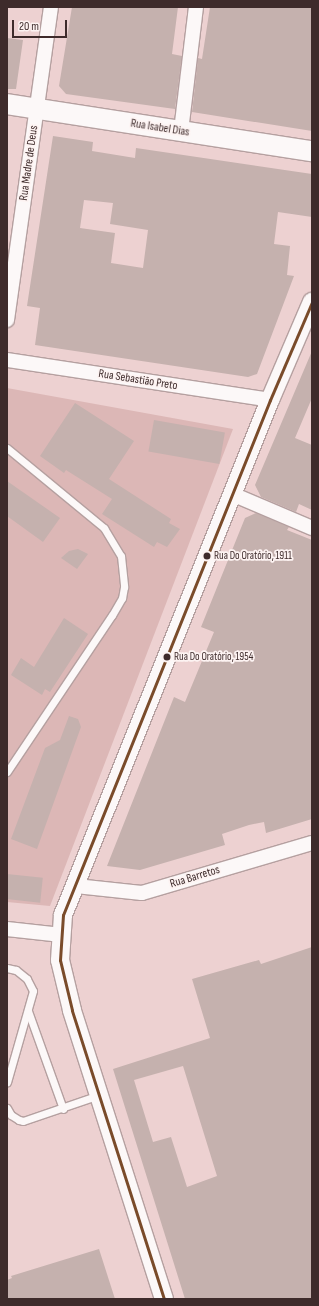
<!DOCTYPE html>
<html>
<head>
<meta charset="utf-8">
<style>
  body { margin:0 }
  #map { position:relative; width:319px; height:1306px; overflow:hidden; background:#edd1d1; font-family:"Sofia Sans Condensed",sans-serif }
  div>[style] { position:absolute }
  .green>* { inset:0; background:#dcb7b6 }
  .building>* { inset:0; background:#c5b1ae; transform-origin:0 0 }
  .roads { filter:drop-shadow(1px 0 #b5a0a0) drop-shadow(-1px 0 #b5a0a0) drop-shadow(0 1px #b5a0a0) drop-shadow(0 -1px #b5a0a0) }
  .service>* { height:7px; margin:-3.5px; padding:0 3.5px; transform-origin:3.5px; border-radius:3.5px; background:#fcf8f8 }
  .minor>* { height:14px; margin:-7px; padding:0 7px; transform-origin:7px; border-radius:7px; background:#fcf8f8 }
  .tertiary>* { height:18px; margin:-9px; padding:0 9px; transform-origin:9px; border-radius:9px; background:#fcf8f8 }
  .secondary>* { height:20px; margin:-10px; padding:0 10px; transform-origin:10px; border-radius:10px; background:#fcf8f8 }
  .bus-1>* { height:3px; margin:-1.5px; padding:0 1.5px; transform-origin:1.5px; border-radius:1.5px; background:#7a4b2a }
  .dots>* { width:11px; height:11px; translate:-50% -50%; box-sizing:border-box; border:2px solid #fdf3f2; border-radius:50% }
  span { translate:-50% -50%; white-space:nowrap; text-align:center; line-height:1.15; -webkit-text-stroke:3.5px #fdf3f2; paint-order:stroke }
  .bus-label { font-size:11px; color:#3e2b2b }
  .left { translate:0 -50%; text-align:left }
  .street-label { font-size:12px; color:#3e2b2b }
  .frame { position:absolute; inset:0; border:8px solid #3e2b2b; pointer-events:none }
  .scale { position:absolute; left:12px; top:20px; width:55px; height:18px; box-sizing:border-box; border:2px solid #3e2b2b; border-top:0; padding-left:5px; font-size:12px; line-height:14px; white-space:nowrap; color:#3e2b2b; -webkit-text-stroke:3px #fdf3f2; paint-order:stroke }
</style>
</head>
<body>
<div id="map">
  <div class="green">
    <i style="clip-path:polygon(7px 388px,233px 429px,50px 906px,7px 902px)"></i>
  </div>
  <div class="building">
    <i style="clip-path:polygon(72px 7px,178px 7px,172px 54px,182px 56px,175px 109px,66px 94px,59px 86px)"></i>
    <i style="clip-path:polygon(210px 7px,312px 7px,312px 131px,192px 112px,198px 58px,202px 59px)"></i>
    <i style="clip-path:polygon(7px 38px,23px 40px,16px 89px,7px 89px)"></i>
    <i style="clip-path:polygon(evenodd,53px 136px,93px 142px,92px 151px,135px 158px,136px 148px,312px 174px,312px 217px,278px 212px,274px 244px,290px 246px,287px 275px,294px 276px,257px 374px,248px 377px,35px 345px,40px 308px,27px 306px,53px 136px,84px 200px,113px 203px,110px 224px,148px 230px,143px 268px,111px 263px,115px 233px,80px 228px,84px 200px)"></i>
    <i style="clip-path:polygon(312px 351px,312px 398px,295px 438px,312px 445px,312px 510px,299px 504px,296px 512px,261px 497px,255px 485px)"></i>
    <i style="clip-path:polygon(75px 403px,134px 441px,109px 479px,171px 519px,169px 523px,180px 529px,167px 547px,157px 542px,154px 547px,102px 514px,112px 499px,66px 470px,64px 473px,40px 456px)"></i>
    <i style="left:154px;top:420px;width:72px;height:32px;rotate:10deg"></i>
    <i style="clip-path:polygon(7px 481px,60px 518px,43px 542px,7px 516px)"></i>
    <i style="clip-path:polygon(256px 513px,289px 527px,287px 530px,312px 540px,312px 819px,266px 833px,264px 822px,249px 825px,222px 834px,225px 845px,140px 870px,107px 866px,174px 697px,185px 702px,214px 632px,201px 627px,245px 518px)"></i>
    <i style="clip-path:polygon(78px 549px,88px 554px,77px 569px,61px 558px,69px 551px)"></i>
    <i style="clip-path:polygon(64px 618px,88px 634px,50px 692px,45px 689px,42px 695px,11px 675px,21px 658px,34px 667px)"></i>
    <i style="clip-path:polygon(69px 716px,78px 719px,81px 727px,37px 849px,11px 839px,45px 748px,60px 740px)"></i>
    <i style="left:7px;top:874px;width:36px;height:25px;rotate:6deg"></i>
    <i style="clip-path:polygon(evenodd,312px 947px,312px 1299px,185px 1299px,113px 1069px,210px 1038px,192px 979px,259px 960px,261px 964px,312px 947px,183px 1066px,217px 1176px,187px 1187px,171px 1137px,153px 1142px,134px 1080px,183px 1066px)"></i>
    <i style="clip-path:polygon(99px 1249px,115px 1299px,7px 1299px,7px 1280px,12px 1278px,11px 1276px)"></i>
  </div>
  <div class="roads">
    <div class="service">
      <i style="left:7px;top:448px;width:126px;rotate:39.5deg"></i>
      <i style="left:104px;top:528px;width:33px;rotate:59deg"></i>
      <i style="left:121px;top:556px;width:31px;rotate:84deg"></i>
      <i style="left:124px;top:587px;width:11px;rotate:100deg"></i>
      <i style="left:122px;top:598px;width:20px;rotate:120deg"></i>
      <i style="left:112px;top:615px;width:189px;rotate:123.8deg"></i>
      <i style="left:7px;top:968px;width:9px;rotate:13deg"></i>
      <i style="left:16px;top:970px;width:14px;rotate:39deg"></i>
      <i style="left:27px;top:979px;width:13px;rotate:63deg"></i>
      <i style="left:33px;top:991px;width:95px;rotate:105.9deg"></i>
      <i style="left:28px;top:1011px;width:104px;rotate:70.3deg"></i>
      <i style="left:7px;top:1108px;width:8px;rotate:60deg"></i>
      <i style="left:11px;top:1115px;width:9px;rotate:32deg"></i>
      <i style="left:19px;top:1120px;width:4px;rotate:14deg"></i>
      <i style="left:23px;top:1121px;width:80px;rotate:-18.9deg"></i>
    </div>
    <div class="minor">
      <i style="left:181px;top:131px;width:125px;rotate:-83.1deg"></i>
      <i style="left:7px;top:320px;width:316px;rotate:-82deg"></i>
      <i style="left:7px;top:360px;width:266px;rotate:8.6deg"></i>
      <i style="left:232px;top:494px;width:87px;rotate:23deg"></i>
      <i style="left:76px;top:886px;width:66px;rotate:6.1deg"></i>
      <i style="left:142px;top:893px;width:177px;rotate:-16.4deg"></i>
      <i style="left:7px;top:929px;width:55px;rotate:6.2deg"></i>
    </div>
    <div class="tertiary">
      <i style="left:164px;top:1299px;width:303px;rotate:-107.7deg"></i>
      <i style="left:72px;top:1010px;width:51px;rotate:-103.5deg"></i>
      <i style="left:60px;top:960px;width:45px;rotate:-86.2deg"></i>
      <i style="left:63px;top:915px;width:555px;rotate:-68.1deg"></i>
      <i style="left:270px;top:400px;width:107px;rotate:-66.8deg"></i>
    </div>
    <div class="secondary">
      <i style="left:7px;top:104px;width:309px;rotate:8.8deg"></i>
    </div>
  </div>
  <div class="bus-1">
    <i style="left:164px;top:1299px;width:303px;rotate:-107.7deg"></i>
    <i style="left:72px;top:1010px;width:51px;rotate:-103.5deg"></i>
    <i style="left:60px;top:960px;width:45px;rotate:-86.2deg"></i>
    <i style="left:63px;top:915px;width:555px;rotate:-68.1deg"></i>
    <i style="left:270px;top:400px;width:107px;rotate:-66.8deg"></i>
  </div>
  <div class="dots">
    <i style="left:207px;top:556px;background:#3e2b2b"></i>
    <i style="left:167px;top:657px;background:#3e2b2b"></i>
  </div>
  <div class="bus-label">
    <span class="left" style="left:214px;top:556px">Rua Do Oratório, 1911</span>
    <span class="left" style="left:174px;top:657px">Rua Do Oratório, 1954</span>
  </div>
  <div class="street-label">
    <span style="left:160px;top:128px;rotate:9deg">Rua Isabel Dias</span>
    <span style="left:29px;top:163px;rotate:-82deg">Rua Madre de Deus</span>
    <span style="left:138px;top:380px;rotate:9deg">Rua Sebastião Preto</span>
    <span style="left:195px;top:877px;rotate:-17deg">Rua Barretos</span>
  </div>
  <div class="frame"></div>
  <div class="scale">20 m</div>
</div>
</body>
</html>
